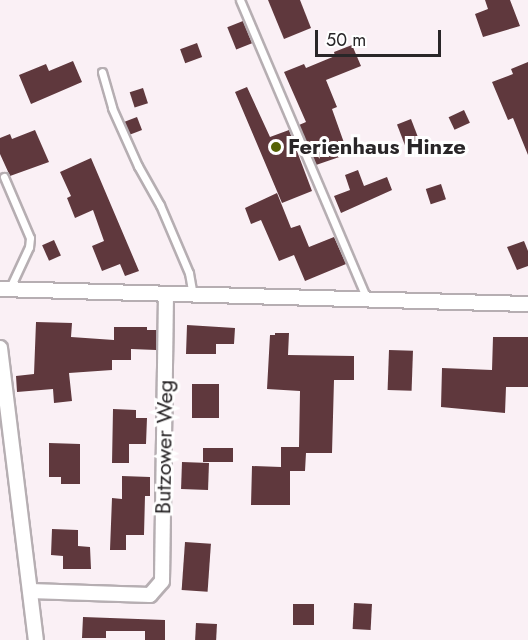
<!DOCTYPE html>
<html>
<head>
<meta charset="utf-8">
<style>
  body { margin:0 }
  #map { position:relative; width:528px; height:640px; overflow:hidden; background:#faf0f5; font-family:Jost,sans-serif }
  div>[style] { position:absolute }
  .building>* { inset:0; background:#5f383d; transform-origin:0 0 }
  .roads { filter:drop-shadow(2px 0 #b6aeb2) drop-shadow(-2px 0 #b6aeb2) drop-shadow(0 2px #b6aeb2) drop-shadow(0 -2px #b6aeb2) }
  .lane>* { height:7px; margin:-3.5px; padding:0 3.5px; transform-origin:3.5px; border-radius:3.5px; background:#fff }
  .street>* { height:14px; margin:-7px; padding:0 7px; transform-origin:7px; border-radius:7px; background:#fff }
  .dots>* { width:16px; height:16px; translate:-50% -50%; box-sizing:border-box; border:3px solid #fff; border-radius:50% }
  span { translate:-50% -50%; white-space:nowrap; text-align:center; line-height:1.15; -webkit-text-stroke:6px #fff; paint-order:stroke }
  .poi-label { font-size:22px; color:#292628; font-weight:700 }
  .left { translate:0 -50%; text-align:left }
  .street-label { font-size:22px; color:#292628 }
  .scale { position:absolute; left:315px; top:30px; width:126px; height:27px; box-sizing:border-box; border:3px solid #292628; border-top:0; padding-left:8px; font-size:18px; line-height:21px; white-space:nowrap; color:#292628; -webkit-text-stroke:4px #fff; paint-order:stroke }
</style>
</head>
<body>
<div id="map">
  <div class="building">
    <i style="clip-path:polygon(268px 0,300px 0,311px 28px,284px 39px)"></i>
    <i style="clip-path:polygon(485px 0,510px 0,520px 26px,483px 37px,475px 14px,488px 9px)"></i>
    <i style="left:243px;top:21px;width:24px;height:17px;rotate:68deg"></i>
    <i style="left:197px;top:43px;width:15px;height:18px;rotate:70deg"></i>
    <i style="clip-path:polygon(352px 45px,361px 66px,326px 80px,337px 107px,332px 109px,348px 154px,316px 165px,299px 125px,306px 122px,284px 72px,304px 64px,306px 68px,335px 56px,334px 52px)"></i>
    <i style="clip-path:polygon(73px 61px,82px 82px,31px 104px,19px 75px,46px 64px,49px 71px)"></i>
    <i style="clip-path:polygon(528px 62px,528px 155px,513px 118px,508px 120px,492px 82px,513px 74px,511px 69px)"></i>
    <i style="clip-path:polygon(247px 87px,270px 137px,289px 130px,312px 191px,282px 203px,235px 92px)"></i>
    <i style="left:143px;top:88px;width:16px;height:14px;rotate:72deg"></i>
    <i style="left:464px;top:110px;width:14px;height:17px;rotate:65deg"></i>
    <i style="left:137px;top:117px;width:14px;height:14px;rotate:69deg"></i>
    <i style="left:411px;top:119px;width:30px;height:15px;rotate:69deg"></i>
    <i style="clip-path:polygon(35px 130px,49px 162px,10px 176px,0 154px,0 138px,10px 134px,12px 139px)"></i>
    <i style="clip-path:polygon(91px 158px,139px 271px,125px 276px,120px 264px,102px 271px,92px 246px,104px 241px,93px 210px,75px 218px,67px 198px,71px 196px,60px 172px)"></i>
    <i style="clip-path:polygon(358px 170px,364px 186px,387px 177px,392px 190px,341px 213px,334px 196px,350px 190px,345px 175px)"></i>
    <i style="left:441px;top:184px;width:16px;height:16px;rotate:72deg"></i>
    <i style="clip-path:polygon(277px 193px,291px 228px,300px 225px,309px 247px,334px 237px,346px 264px,305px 281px,294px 255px,279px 261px,261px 220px,251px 224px,245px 208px)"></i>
    <i style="left:54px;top:240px;width:17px;height:13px;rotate:66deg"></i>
    <i style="clip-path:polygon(524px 241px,528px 251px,528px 266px,517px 270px,507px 247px)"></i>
    <i style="clip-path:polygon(36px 322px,72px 323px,71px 337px,114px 340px,114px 327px,147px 327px,147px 330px,157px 330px,156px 350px,131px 349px,131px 360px,112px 360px,112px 370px,69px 373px,72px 401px,54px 403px,53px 389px,17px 392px,16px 376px,34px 374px)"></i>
    <i style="clip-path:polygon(187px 325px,235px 328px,234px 344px,216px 344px,216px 354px,186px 354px)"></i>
    <i style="clip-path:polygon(275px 333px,289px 333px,288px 355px,354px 356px,354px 380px,334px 380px,332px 453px,306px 453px,305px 471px,290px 471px,290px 505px,251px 505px,252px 466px,281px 467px,281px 447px,299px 447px,300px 391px,267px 389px,270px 335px,275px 335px)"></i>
    <i style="clip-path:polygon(493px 337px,528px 337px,528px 387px,506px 387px,505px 413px,441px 407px,442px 368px,492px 370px)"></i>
    <i style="left:389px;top:350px;width:24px;height:40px;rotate:2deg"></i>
    <i style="left:192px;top:384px;width:27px;height:34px"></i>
    <i style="clip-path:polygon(113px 409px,136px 410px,136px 418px,147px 418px,146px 444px,129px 444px,129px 463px,112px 463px)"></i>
    <i style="clip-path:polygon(49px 443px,80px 444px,80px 484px,61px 484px,61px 477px,49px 477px)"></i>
    <i style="left:203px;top:448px;width:30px;height:14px"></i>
    <i style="left:182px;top:462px;width:27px;height:27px;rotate:2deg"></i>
    <i style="clip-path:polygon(122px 476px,150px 477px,150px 496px,145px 496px,144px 535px,126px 535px,126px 550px,110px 550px,112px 498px,122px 499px)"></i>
    <i style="clip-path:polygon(52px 529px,78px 530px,78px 546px,90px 547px,91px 569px,63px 569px,63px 556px,51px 555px)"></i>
    <i style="left:185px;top:542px;width:26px;height:48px;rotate:4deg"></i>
    <i style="left:354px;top:603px;width:18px;height:26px;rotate:3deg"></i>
    <i style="left:293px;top:604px;width:21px;height:21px"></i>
    <i style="clip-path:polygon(83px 617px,165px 620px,165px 640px,145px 640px,145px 631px,106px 631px,106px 638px,82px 638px)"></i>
    <i style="left:196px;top:623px;width:21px;height:17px;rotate:3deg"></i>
  </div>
  <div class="roads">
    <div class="lane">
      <i style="left:240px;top:0;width:325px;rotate:67deg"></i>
      <i style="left:102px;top:72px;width:37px;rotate:74deg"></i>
      <i style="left:112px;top:108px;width:64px;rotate:65.9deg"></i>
      <i style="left:138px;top:166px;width:45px;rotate:60.6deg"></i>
      <i style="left:160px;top:205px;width:74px;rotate:66.9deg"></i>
      <i style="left:189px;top:273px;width:22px;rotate:80deg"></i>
      <i style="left:4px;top:177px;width:66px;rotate:66.9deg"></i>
      <i style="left:30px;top:238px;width:9px;rotate:96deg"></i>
      <i style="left:29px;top:247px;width:45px;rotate:114.9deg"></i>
    </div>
    <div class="street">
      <i style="left:0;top:289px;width:528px;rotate:1.63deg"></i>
      <i style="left:0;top:348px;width:294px;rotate:83deg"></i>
      <i style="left:30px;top:591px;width:120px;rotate:1.9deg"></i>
      <i style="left:150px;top:595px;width:18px;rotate:-49deg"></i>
      <i style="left:162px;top:581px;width:286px;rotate:-89.2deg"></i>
    </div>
  </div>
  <div class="dots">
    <i style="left:276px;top:147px;background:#566306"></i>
  </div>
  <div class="poi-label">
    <span class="left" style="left:288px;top:147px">Ferienhaus Hinze</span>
  </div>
  <div class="street-label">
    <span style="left:164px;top:447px;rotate:-89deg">Butzower Weg</span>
  </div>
  <div class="scale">50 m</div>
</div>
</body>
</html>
